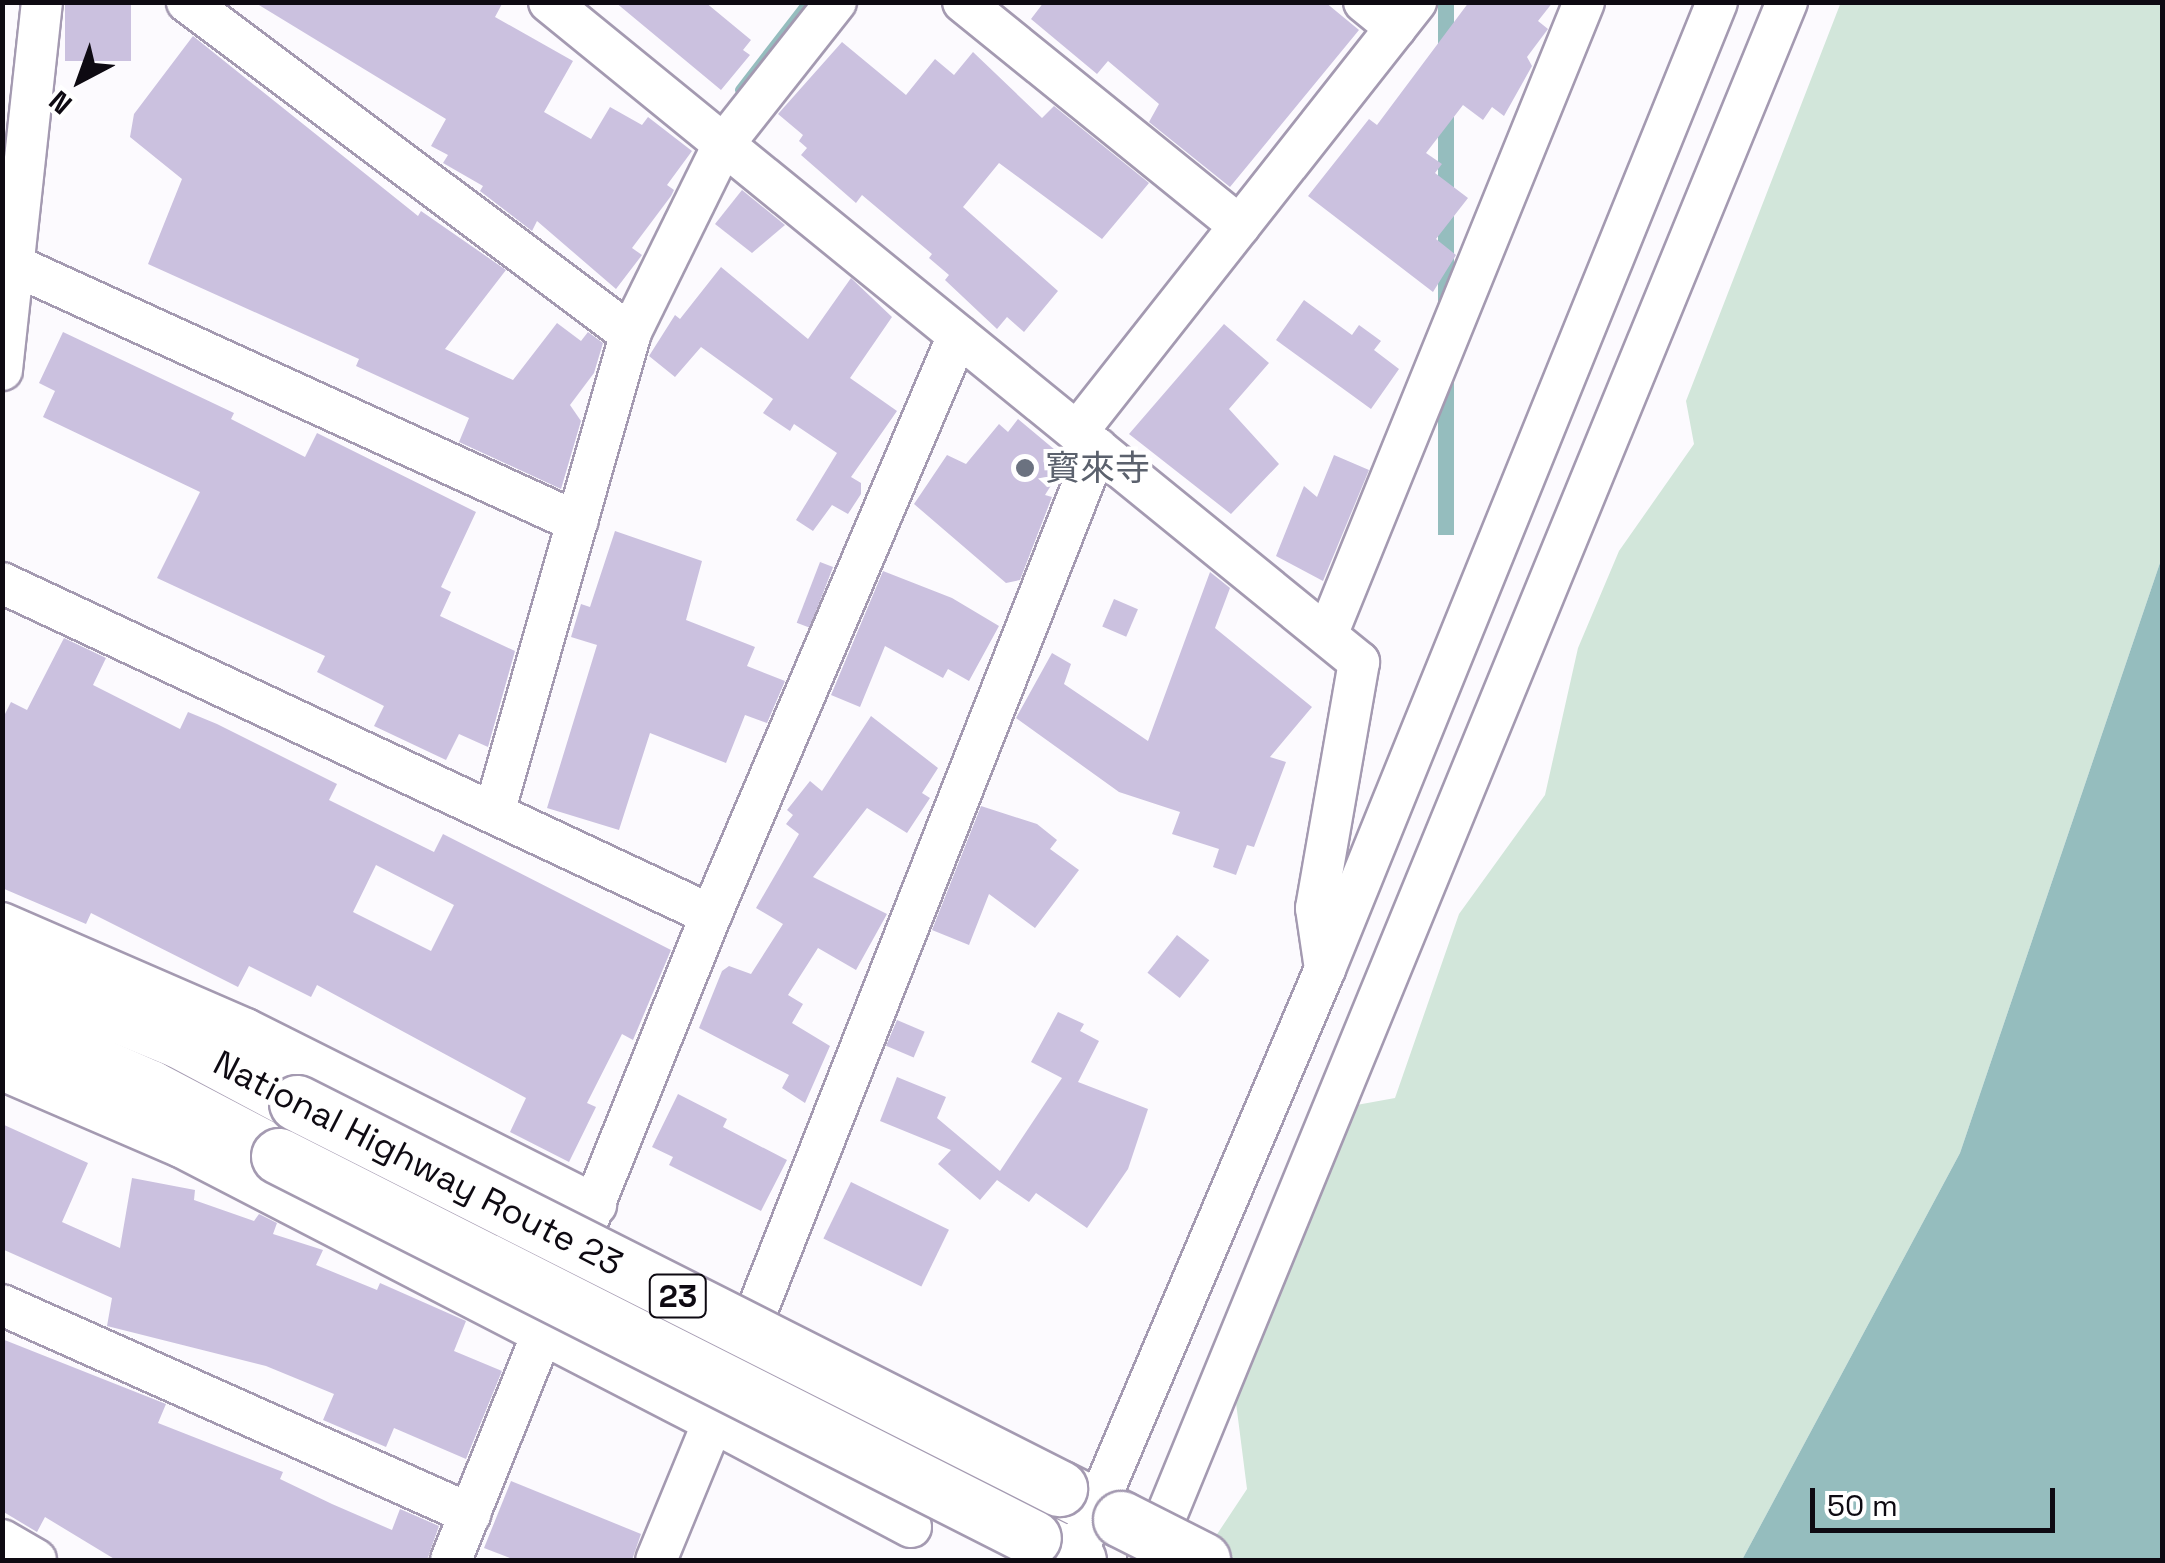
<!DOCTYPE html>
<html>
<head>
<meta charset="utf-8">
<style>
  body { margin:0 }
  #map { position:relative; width:2165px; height:1563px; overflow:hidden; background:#fcfafe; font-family:"Space Grotesk","Noto Sans JP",sans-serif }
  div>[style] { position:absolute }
  .green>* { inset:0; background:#d2e6da }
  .water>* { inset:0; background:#95bdbe; transform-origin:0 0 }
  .stream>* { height:10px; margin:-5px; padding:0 5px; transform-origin:5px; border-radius:5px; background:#95bdbe }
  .building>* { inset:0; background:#cbc1df; transform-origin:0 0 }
  .roads { filter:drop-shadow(2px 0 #a49ab1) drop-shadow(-2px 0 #a49ab1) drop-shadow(0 2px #a49ab1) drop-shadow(0 -2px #a49ab1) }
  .minor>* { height:40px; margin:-20px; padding:0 20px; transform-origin:20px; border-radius:20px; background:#fff }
  .highway>* { height:55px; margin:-27.5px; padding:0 27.5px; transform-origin:27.5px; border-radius:27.5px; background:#fff }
  .bridges { filter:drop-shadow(2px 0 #a49ab1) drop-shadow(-2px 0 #a49ab1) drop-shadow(0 2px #a49ab1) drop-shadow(0 -2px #a49ab1) }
  .highway-bridge>* { height:55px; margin:-27.5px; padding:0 27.5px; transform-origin:27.5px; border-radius:27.5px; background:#fff }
  .dots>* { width:28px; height:28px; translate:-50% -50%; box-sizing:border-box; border:5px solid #fff; border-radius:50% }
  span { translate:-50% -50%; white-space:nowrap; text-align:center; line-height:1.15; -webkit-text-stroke:8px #fff; paint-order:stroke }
  .shield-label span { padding:2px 8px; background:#fff; border:2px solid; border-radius:8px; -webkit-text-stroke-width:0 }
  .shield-label { font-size:32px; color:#0e0a12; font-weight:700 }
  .worship-label { font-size:35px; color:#5b616d }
  .left { translate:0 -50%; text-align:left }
  .street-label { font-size:35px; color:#0e0a12 }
  .frame { position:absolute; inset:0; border:5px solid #0e0a12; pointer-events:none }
  .north { position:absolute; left:30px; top:30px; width:100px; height:100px; -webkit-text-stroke:8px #fff; paint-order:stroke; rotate:221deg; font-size:28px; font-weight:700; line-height:40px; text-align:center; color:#0e0a12 }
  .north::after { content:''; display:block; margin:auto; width:35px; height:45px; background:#0e0a12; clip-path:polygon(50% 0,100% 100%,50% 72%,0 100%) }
  .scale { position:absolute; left:1810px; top:1488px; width:245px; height:45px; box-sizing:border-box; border:5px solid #0e0a12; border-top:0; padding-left:12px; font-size:30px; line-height:35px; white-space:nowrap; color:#0e0a12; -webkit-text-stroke:8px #fff; paint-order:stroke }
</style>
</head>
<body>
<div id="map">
  <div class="green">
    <i style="clip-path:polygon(1841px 2px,2162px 3px,2162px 557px,1960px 1153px,1742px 1560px,1200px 1560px,1247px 1489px,1235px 1395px,1351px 1106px,1395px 1098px,1459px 914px,1545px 795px,1578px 648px,1619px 551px,1694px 444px,1686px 401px)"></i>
  </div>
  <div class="water">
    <i style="left:1438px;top:3px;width:16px;height:532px"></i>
    <i style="clip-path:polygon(2162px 557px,2162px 1560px,1742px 1560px,1960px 1153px)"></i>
  </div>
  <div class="stream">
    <i style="left:740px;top:90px;width:111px;rotate:-52.3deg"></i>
  </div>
  <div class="building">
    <i style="left:65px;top:2px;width:66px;height:59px"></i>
    <i style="clip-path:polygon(254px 2px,503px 2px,495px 17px,573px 61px,544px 112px,591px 139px,610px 107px,642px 125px,648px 117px,692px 151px,667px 185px,674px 190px,671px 196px,632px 248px,642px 255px,616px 289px,537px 221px,532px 231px,480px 191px,483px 186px,443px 163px,448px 155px,431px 146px,446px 119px)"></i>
    <i style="clip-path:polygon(615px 2px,705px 2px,751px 40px,743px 50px,750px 55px,721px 90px)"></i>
    <i style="clip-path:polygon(1044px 2px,1325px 2px,1359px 30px,1230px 187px,1149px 122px,1159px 104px,1108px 61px,1097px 74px,1031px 19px)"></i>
    <i style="clip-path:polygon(1469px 2px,1553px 2px,1538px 21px,1548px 29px,1527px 57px,1532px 66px,1504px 116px,1492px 107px,1483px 120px,1463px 105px,1426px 153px,1442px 164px,1435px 173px,1468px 198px,1436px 239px,1456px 255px,1433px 292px,1308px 196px,1369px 119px,1377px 125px)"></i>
    <i style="clip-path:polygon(193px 36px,418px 216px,421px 211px,506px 270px,445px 349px,513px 380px,557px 323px,581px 341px,588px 332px,603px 343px,594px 373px,570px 405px,581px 421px,561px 489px,459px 442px,469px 418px,356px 366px,359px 359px,148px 264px,182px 179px,130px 137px,134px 114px)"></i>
    <i style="clip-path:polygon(842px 42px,906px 95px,935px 59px,954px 75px,973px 52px,1042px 118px,1054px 106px,1149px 183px,1102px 239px,999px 163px,963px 207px,1058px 291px,1024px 332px,1007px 317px,997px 329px,945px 280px,949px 275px,929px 258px,932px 254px,862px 195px,856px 203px,801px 155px,807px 148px,799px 141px,803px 135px,778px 114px)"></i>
    <i style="clip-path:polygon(742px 190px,785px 225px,752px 253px,715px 224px)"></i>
    <i style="clip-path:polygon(721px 267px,808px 339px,851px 278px,892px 317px,850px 378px,897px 411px,851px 477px,861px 483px,861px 494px,848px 514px,832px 505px,813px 531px,796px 520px,837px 453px,794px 424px,790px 431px,763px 413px,773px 399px,701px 347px,675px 377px,649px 356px,675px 315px,680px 319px)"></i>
    <i style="clip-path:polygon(1304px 300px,1352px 335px,1359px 325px,1381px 341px,1374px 350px,1399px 369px,1371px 409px,1276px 340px)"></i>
    <i style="clip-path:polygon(1224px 324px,1269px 363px,1229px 409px,1279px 464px,1231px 514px,1129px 434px)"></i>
    <i style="clip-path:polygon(63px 332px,234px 413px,231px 419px,305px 457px,317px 433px,476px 512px,441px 587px,451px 592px,440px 616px,515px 651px,488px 747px,459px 734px,446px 760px,374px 726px,384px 706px,317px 672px,325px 656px,157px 578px,200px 492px,43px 417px,55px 391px,39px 383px)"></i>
    <i style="clip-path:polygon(1018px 419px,1067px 460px,1045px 495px,1052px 497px,1020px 580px,1006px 583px,914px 504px,947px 455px,966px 464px,999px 424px,1008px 432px)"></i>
    <i style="clip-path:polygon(1334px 455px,1369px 470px,1323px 581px,1276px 556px,1304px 486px,1317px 497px)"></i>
    <i style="clip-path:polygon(615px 531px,702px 561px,686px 620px,755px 647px,747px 666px,785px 681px,767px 723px,745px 715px,726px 763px,650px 733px,619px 830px,547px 808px,597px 645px,571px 637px,581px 604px,590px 607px)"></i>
    <i style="left:820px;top:562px;width:14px;height:65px;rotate:21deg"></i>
    <i style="clip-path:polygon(883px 571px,952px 598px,999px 626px,969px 681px,948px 669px,943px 678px,885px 646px,860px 707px,831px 695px)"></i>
    <i style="clip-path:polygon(1210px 572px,1230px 588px,1215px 628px,1312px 707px,1270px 757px,1286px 762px,1254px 847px,1247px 845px,1236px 875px,1213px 867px,1219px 849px,1172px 834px,1180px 812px,1119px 792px,1016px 718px,1052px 653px,1071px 664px,1064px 684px,1148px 741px)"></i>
    <i style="left:1114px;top:599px;width:26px;height:30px;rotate:23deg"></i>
    <i style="clip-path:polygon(evenodd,64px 638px,106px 658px,93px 685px,180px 729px,188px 712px,217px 724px,337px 784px,329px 800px,434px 852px,443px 834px,671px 950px,633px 1040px,622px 1034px,587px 1103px,596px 1107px,569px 1162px,510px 1132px,526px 1098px,317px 985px,311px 997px,249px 966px,238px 987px,91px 913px,86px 924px,2px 888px,2px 720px,11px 702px,27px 710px,64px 638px,376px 865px,454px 905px,431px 951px,353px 912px,376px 865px)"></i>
    <i style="clip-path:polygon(871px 716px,938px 768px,922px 793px,930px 798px,907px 833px,867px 808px,813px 877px,887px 914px,856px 970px,818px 948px,788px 995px,803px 1004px,792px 1023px,830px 1046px,805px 1103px,782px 1088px,789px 1075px,699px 1028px,722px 971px,729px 966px,751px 974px,783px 924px,756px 908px,799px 834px,786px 824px,793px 815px,787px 810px,810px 781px,822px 791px)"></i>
    <i style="clip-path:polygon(981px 806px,1037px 824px,1057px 840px,1050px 849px,1079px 870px,1035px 928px,989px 894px,969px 945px,932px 930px)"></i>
    <i style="left:1177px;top:935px;width:41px;height:48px;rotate:38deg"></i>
    <i style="clip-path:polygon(1058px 1012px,1084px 1024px,1080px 1031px,1099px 1041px,1078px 1082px,1148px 1109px,1128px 1169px,1087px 1228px,1036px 1193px,1029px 1202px,997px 1180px,980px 1200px,938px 1164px,951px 1150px,880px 1121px,897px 1077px,946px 1097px,937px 1118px,1000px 1171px,1062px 1078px,1031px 1062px)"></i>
    <i style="left:897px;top:1020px;width:30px;height:28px;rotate:23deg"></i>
    <i style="clip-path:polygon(678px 1094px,727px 1119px,723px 1127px,787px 1160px,761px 1211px,669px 1165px,673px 1157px,652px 1147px)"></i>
    <i style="clip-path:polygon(2px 1124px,88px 1163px,62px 1222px,120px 1248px,132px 1178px,195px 1190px,194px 1200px,254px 1221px,259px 1214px,277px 1223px,273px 1234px,323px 1250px,316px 1265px,377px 1290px,380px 1283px,466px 1321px,454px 1351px,502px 1371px,466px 1459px,394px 1428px,386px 1447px,323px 1420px,334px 1394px,266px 1366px,107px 1326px,112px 1298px,2px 1249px)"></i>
    <i style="left:851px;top:1182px;width:109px;height:63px;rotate:26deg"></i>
    <i style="clip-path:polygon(2px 1339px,166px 1404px,158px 1423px,283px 1472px,280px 1479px,332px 1504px,392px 1530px,400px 1509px,439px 1526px,427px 1560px,116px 1560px,45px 1517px,37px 1532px,2px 1511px)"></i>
    <i style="clip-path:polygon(511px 1481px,641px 1534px,632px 1560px,515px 1560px,484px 1548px)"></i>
  </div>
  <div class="roads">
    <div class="minor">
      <i style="left:187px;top:2px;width:554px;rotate:36.85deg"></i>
      <i style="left:549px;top:2px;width:1045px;rotate:39.17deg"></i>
      <i style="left:1359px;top:662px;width:250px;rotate:99.9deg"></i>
      <i style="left:1316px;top:908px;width:62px;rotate:81.6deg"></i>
      <i style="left:963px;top:2px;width:356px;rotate:39deg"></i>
      <i style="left:1364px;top:2px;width:41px;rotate:39.1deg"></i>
      <i style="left:16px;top:266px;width:617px;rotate:24.53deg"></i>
      <i style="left:2px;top:370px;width:370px;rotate:-83.8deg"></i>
      <i style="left:1077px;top:432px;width:548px;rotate:-51.75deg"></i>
      <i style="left:2px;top:583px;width:783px;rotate:25.09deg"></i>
      <i style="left:1327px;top:635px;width:683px;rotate:-67.9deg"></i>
      <i style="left:494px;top:813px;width:498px;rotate:-74.1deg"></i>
      <i style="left:630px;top:334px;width:211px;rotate:-63.8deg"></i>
      <i style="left:723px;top:145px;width:182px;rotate:-51.7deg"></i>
      <i style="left:2px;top:923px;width:266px;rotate:23.5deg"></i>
      <i style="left:246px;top:1029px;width:392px;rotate:26.7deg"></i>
      <i style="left:2px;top:1070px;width:195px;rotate:23.3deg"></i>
      <i style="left:181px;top:1147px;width:599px;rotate:27.34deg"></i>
      <i style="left:713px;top:1422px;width:149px;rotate:112.4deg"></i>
      <i style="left:2px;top:1305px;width:513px;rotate:24.06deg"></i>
      <i style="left:911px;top:1527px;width:224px;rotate:-152.1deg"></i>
      <i style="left:713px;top:1422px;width:1047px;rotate:-68.48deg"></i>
      <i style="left:2px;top:1540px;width:39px;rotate:30deg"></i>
      <i style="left:451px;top:1560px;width:695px;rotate:-68.05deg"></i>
      <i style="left:711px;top:915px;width:630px;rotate:-66.93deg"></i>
      <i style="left:1074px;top:1560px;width:642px;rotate:-66.99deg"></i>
      <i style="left:1325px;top:969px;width:1043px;rotate:-67.93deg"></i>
      <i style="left:1148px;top:1560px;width:1684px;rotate:-67.7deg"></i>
    </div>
    <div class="highway">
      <i style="left:2px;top:967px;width:191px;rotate:22.4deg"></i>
      <i style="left:179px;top:1040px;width:134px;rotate:28.1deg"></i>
      <i style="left:2px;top:1023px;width:162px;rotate:23.7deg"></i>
      <i style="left:150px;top:1088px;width:146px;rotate:27.8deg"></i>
      <i style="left:1059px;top:1488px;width:69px;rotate:26.6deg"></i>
      <i style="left:1033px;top:1538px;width:50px;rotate:26.1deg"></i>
    </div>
  </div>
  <div class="bridges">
    <div class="highway-bridge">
      <i style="left:297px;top:1103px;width:854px;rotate:26.81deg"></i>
      <i style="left:279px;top:1156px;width:845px;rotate:26.87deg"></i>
      <i style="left:1121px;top:1519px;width:91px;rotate:26.8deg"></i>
    </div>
  </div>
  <div class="dots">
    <i style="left:1025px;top:468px;background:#6b7280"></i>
  </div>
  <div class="shield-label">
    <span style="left:678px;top:1296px">23</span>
  </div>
  <div class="worship-label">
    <span class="left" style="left:1045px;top:468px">寳來寺</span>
  </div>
  <div class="street-label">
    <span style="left:418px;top:1163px;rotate:27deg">National Highway Route 23</span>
  </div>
  <div class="frame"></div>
  <div class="north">N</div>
  <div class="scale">50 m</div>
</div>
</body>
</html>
